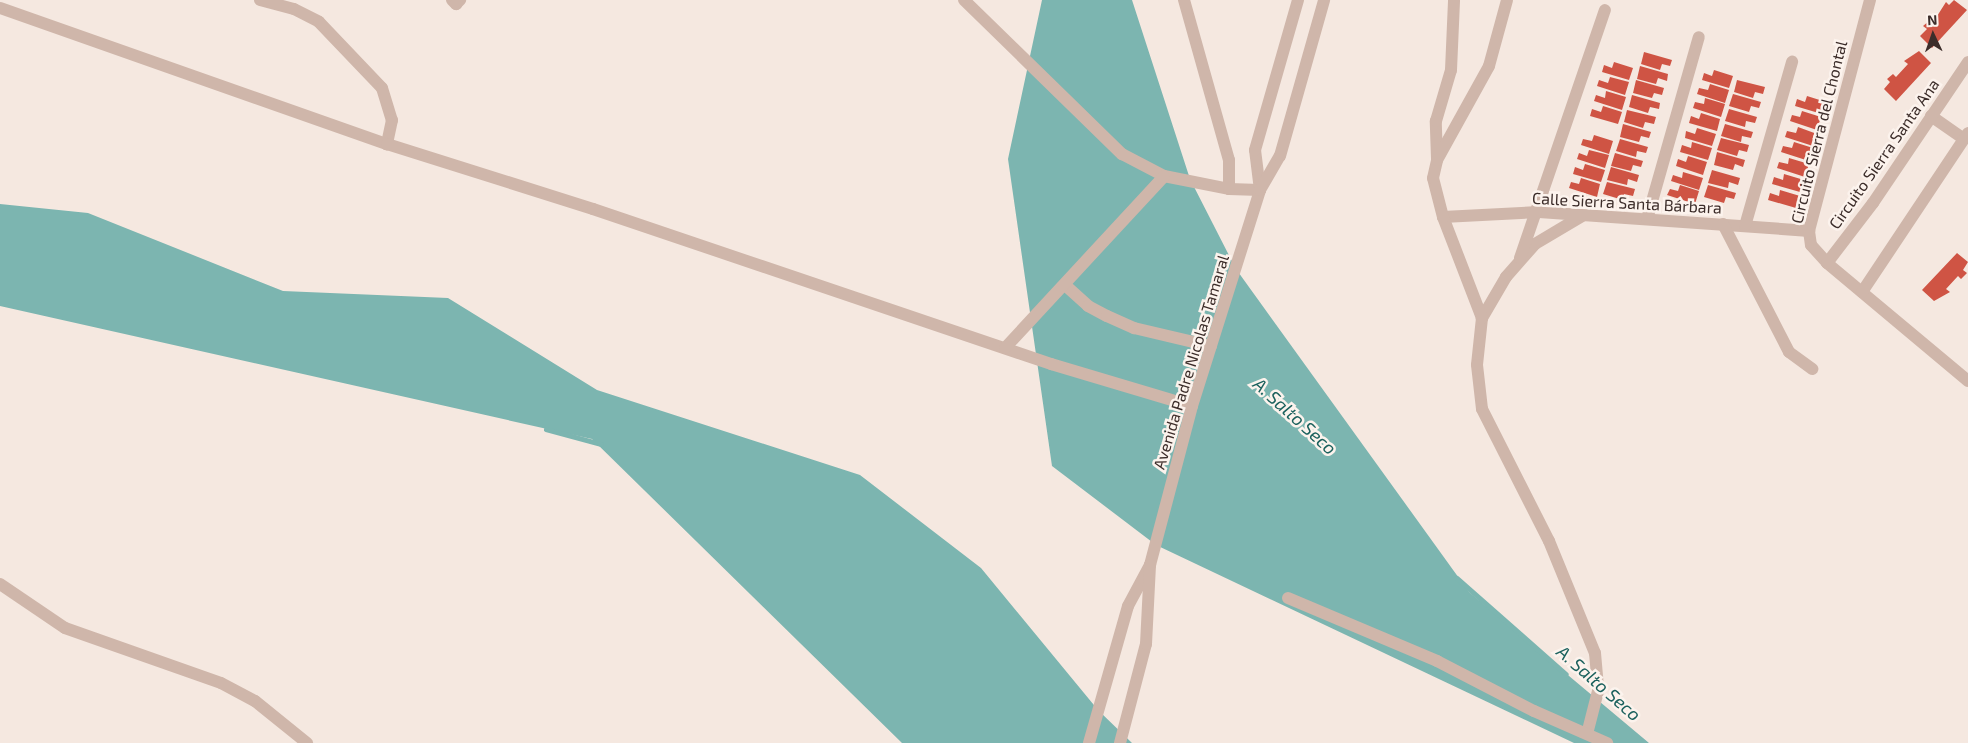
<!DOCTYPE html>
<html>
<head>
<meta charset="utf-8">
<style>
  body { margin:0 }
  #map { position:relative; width:1968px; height:743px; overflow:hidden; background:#f5e8e0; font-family:"Exo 2",sans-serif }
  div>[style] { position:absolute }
  .water>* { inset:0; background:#7cb5b0 }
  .stream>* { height:4.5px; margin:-2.25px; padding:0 2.25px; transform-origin:2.25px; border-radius:2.25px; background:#7cb5b0 }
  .building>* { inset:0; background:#cf5444 }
  .minor>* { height:12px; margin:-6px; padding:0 6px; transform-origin:6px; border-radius:6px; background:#cfb6aa }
  .tertiary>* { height:12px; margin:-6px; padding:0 6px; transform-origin:6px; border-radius:6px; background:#cfb6aa }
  span { translate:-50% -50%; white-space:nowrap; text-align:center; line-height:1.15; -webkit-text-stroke:5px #fcf3ed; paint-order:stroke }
  .street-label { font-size:16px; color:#3c2d2a }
  .water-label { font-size:18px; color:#1b615d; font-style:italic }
  .north { position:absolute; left:1908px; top:10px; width:50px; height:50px; -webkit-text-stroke:4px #fcf3ed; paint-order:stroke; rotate:357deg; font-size:14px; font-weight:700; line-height:20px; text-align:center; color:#3c2d2a }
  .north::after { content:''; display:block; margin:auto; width:18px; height:22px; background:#3c2d2a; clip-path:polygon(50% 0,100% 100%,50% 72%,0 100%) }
</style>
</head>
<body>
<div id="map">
  <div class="water">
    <i style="clip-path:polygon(1042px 0,1132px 0,1190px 179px,1236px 269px,1469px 592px,1649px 743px,1574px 743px,1156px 545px,1052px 466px,1008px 159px)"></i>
    <i style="clip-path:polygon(0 204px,88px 213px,283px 291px,448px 298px,597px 390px,860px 475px,981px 568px,1098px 710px,1132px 743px,902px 743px,592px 439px,0 306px)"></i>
  </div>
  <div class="stream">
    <i style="left:546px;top:429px;width:57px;rotate:15.3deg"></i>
    <i style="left:1457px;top:578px;width:145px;rotate:41.4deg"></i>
  </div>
  <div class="building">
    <i style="clip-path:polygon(1954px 0,1967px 10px,1932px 48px,1920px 36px,1927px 29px,1923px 26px,1929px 21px,1932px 24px,1946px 2px,1949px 5px)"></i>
    <i style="clip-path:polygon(1919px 51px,1931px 63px,1896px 101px,1884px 89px,1890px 82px,1887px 79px,1893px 74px,1896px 77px,1908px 64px,1904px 61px)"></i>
    <i style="clip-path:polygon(1644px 52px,1672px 60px,1670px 66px,1662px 64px,1660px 70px,1641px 64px)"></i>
    <i style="clip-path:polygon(1614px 62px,1633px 68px,1629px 80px,1602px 72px,1604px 65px,1612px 68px)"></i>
    <i style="clip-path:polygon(1640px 66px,1668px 74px,1667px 81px,1658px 78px,1656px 84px,1637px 79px)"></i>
    <i style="clip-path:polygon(1714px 70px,1733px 76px,1729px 88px,1702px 80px,1704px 73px,1712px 76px)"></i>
    <i style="clip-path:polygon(1610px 77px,1629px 82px,1625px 95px,1597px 86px,1599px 80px,1608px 83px)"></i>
    <i style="clip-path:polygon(1636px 80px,1664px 88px,1662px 95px,1654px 93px,1652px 98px,1633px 93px)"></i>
    <i style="clip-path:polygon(1737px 80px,1765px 87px,1763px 94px,1755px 92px,1753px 98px,1734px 92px)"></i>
    <i style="clip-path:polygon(1710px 84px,1729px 90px,1725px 103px,1697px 94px,1699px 88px,1708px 90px)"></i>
    <i style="clip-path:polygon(1606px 91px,1626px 97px,1622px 110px,1594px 101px,1596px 95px,1605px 98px)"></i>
    <i style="clip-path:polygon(1733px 94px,1761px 102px,1759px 108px,1751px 106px,1749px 112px,1729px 106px)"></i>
    <i style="clip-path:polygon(1632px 95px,1660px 103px,1659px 109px,1650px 107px,1648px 113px,1629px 107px)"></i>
    <i style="clip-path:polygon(1807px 96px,1826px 102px,1822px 114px,1795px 106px,1797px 99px,1805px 102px)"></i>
    <i style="clip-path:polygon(1705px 98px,1725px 104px,1721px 117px,1693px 108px,1695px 102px,1704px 104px)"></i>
    <i style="clip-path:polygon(1603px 106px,1622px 112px,1618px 124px,1590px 116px,1592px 109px,1601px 112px)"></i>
    <i style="clip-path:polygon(1729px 109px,1757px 117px,1755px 123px,1746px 121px,1745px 127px,1725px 121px)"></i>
    <i style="clip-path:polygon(1627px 110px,1656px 117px,1654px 124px,1645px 122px,1643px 128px,1624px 122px)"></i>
    <i style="clip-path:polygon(1802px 111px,1821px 117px,1817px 130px,1790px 121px,1792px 115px,1800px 117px)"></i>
    <i style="clip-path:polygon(1701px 113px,1720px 119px,1717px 131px,1689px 123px,1691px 116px,1699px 119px)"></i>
    <i style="clip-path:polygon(1623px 124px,1651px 132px,1649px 138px,1641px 136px,1639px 142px,1620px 137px)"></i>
    <i style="clip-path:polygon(1725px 124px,1753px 132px,1751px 138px,1742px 136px,1741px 142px,1721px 136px)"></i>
    <i style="clip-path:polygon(1798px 127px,1817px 134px,1813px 146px,1785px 137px,1787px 131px,1796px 133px)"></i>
    <i style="clip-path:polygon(1697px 128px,1716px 134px,1712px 146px,1685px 138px,1686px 131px,1695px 134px)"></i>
    <i style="clip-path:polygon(1594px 135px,1613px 141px,1609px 154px,1581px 145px,1583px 139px,1592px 141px)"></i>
    <i style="clip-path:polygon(1721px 138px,1749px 145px,1747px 152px,1739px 150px,1737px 156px,1717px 150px)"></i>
    <i style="clip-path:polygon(1620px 139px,1648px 147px,1646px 153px,1637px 151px,1636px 157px,1616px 151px)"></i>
    <i style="clip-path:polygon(1692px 142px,1712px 148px,1708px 160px,1680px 152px,1682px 145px,1691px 148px)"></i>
    <i style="clip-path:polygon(1794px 142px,1813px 148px,1809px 161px,1781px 152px,1783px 146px,1792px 148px)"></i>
    <i style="clip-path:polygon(1589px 150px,1609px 155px,1605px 168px,1577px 159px,1579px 153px,1587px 156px)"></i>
    <i style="clip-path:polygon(1717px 152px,1745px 160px,1743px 167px,1735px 164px,1733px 170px,1714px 165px)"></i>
    <i style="clip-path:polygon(1615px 153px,1643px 161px,1641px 167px,1633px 165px,1631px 171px,1611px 166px)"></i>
    <i style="clip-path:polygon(1688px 156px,1707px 162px,1703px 175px,1676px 166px,1678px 159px,1686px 162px)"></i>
    <i style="clip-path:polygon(1789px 158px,1809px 164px,1805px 177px,1777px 168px,1779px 162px,1788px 164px)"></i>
    <i style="clip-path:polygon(1585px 164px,1605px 170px,1601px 182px,1573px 174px,1575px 167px,1583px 170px)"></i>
    <i style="clip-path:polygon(1611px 167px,1639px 175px,1637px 182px,1628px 179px,1627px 185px,1607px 180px)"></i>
    <i style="clip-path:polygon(1712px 170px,1740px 178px,1738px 185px,1729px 182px,1728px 188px,1708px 183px)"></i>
    <i style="clip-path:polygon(1683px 172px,1703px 178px,1699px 190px,1671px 181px,1673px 175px,1682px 178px)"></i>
    <i style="clip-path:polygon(1784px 174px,1804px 180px,1800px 192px,1772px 184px,1774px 177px,1783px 180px)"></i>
    <i style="clip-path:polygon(1581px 178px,1600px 184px,1597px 197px,1569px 188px,1571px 182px,1579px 184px)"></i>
    <i style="clip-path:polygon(1607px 182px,1635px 189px,1633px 196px,1624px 194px,1623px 200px,1603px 194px)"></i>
    <i style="clip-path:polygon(1680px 185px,1699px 191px,1695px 204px,1667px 195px,1670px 189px,1678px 191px)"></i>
    <i style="clip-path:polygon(1708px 185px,1736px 193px,1734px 199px,1726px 197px,1724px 203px,1704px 197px)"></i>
    <i style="clip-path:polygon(1780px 190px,1800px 196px,1796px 208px,1768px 200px,1770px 193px,1779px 196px)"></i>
    <i style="clip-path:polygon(1957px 253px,1968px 262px,1963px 270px,1967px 273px,1961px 279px,1958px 276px,1946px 289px,1950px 292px,1934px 301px,1922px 290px)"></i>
  </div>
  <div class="minor">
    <i style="left:260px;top:0;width:35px;rotate:15deg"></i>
    <i style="left:294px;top:9px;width:28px;rotate:27deg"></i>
    <i style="left:319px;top:22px;width:91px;rotate:46.3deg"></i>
    <i style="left:382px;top:88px;width:34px;rotate:73deg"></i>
    <i style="left:392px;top:120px;width:25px;rotate:102deg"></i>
    <i style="left:452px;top:0;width:6px;rotate:45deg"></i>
    <i style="left:456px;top:4px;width:6px;rotate:-45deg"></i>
    <i style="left:964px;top:0;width:221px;rotate:44.3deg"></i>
    <i style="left:1122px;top:154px;width:47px;rotate:27.6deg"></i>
    <i style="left:1164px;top:176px;width:66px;rotate:11.3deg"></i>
    <i style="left:1229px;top:189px;width:31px;rotate:2deg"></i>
    <i style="left:1184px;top:0;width:166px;rotate:74.3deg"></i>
    <i style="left:1229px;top:160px;width:29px;rotate:90deg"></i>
    <i style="left:1870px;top:0;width:239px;rotate:104.8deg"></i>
    <i style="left:1809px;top:231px;width:14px;rotate:82deg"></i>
    <i style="left:1811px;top:245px;width:24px;rotate:48deg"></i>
    <i style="left:1827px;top:263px;width:184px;rotate:39.9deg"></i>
    <i style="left:0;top:8px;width:410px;rotate:19.4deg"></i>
    <i style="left:387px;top:144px;width:216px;rotate:17.5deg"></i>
    <i style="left:593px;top:209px;width:484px;rotate:18.7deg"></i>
    <i style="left:1051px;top:364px;width:147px;rotate:16.6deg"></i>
    <i style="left:1931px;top:116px;width:40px;rotate:34.9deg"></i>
    <i style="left:1437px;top:158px;width:37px;rotate:-92deg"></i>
    <i style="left:1436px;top:121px;width:53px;rotate:-73.6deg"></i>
    <i style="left:1451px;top:70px;width:70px;rotate:-87.5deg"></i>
    <i style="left:1582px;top:216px;width:55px;rotate:149.2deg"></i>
    <i style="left:1535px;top:244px;width:44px;rotate:131.3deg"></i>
    <i style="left:1506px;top:277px;width:48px;rotate:120.3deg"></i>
    <i style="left:1482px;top:318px;width:47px;rotate:96.1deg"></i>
    <i style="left:1477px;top:365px;width:44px;rotate:83.5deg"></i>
    <i style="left:1482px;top:409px;width:148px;rotate:63.1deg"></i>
    <i style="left:1549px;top:541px;width:121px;rotate:67.7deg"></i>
    <i style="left:1595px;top:653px;width:38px;rotate:85deg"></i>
    <i style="left:1598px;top:691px;width:44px;rotate:104.3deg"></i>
    <i style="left:1443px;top:217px;width:96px;rotate:-3deg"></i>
    <i style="left:1539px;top:212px;width:271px;rotate:4deg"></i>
    <i style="left:1647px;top:219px;width:189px;rotate:-74.1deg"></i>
    <i style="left:1723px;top:224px;width:144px;rotate:62.7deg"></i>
    <i style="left:1789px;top:352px;width:29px;rotate:36deg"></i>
    <i style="left:1745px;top:226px;width:171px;rotate:-74deg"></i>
    <i style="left:1520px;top:258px;width:262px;rotate:-71.1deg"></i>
    <i style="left:1827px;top:263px;width:76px;rotate:-52.5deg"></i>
    <i style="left:1873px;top:203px;width:170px;rotate:-56deg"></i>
    <i style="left:1065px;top:285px;width:31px;rotate:42deg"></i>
    <i style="left:1088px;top:306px;width:21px;rotate:28deg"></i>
    <i style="left:1107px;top:316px;width:30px;rotate:24deg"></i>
    <i style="left:1134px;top:328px;width:79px;rotate:13.2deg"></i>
    <i style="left:1862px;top:292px;width:191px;rotate:-56.3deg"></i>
    <i style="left:1482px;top:318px;width:108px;rotate:-111.1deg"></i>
    <i style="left:1443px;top:217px;width:40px;rotate:-104.4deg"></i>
    <i style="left:1433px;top:178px;width:18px;rotate:-77deg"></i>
    <i style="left:1437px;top:160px;width:107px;rotate:-61deg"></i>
    <i style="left:1489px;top:66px;width:68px;rotate:-74.7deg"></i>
    <i style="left:1005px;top:348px;width:234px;rotate:-47.2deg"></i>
    <i style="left:0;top:584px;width:78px;rotate:34.1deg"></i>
    <i style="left:65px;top:628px;width:165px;rotate:19.4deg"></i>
    <i style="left:221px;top:683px;width:38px;rotate:28deg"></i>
    <i style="left:255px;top:701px;width:67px;rotate:38.9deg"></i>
    <i style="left:1288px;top:598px;width:162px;rotate:22.9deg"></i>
    <i style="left:1437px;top:661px;width:109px;rotate:27.3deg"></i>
    <i style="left:1534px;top:711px;width:80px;rotate:23.7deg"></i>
  </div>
  <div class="tertiary">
    <i style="left:1260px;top:190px;width:40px;rotate:-97.1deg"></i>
    <i style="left:1255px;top:150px;width:156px;rotate:-74deg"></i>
    <i style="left:1089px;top:743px;width:142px;rotate:-74.1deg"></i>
    <i style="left:1128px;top:606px;width:47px;rotate:-61.8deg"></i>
    <i style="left:1150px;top:565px;width:164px;rotate:-75.2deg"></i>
    <i style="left:1192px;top:406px;width:226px;rotate:-72.5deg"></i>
    <i style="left:1260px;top:190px;width:39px;rotate:-60deg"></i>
    <i style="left:1280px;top:156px;width:162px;rotate:-74.2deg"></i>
    <i style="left:1120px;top:743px;width:102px;rotate:-75.3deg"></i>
    <i style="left:1146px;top:644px;width:79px;rotate:-87.1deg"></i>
  </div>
  <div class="street-label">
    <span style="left:1819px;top:132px;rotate:-76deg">Circuito Sierra del Chontal</span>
    <span style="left:1884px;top:154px;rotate:-55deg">Circuito Sierra Santa Ana</span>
    <span style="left:1627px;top:203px;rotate:3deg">Calle Sierra Santa Bárbara</span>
    <span style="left:1191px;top:362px;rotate:-73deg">Avenida Padre Nicolas Tamaral</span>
  </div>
  <div class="water-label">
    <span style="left:1295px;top:416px;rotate:42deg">A. Salto Seco</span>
    <span style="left:1599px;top:683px;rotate:41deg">A. Salto Seco</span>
  </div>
  <div class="north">N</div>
</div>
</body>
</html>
